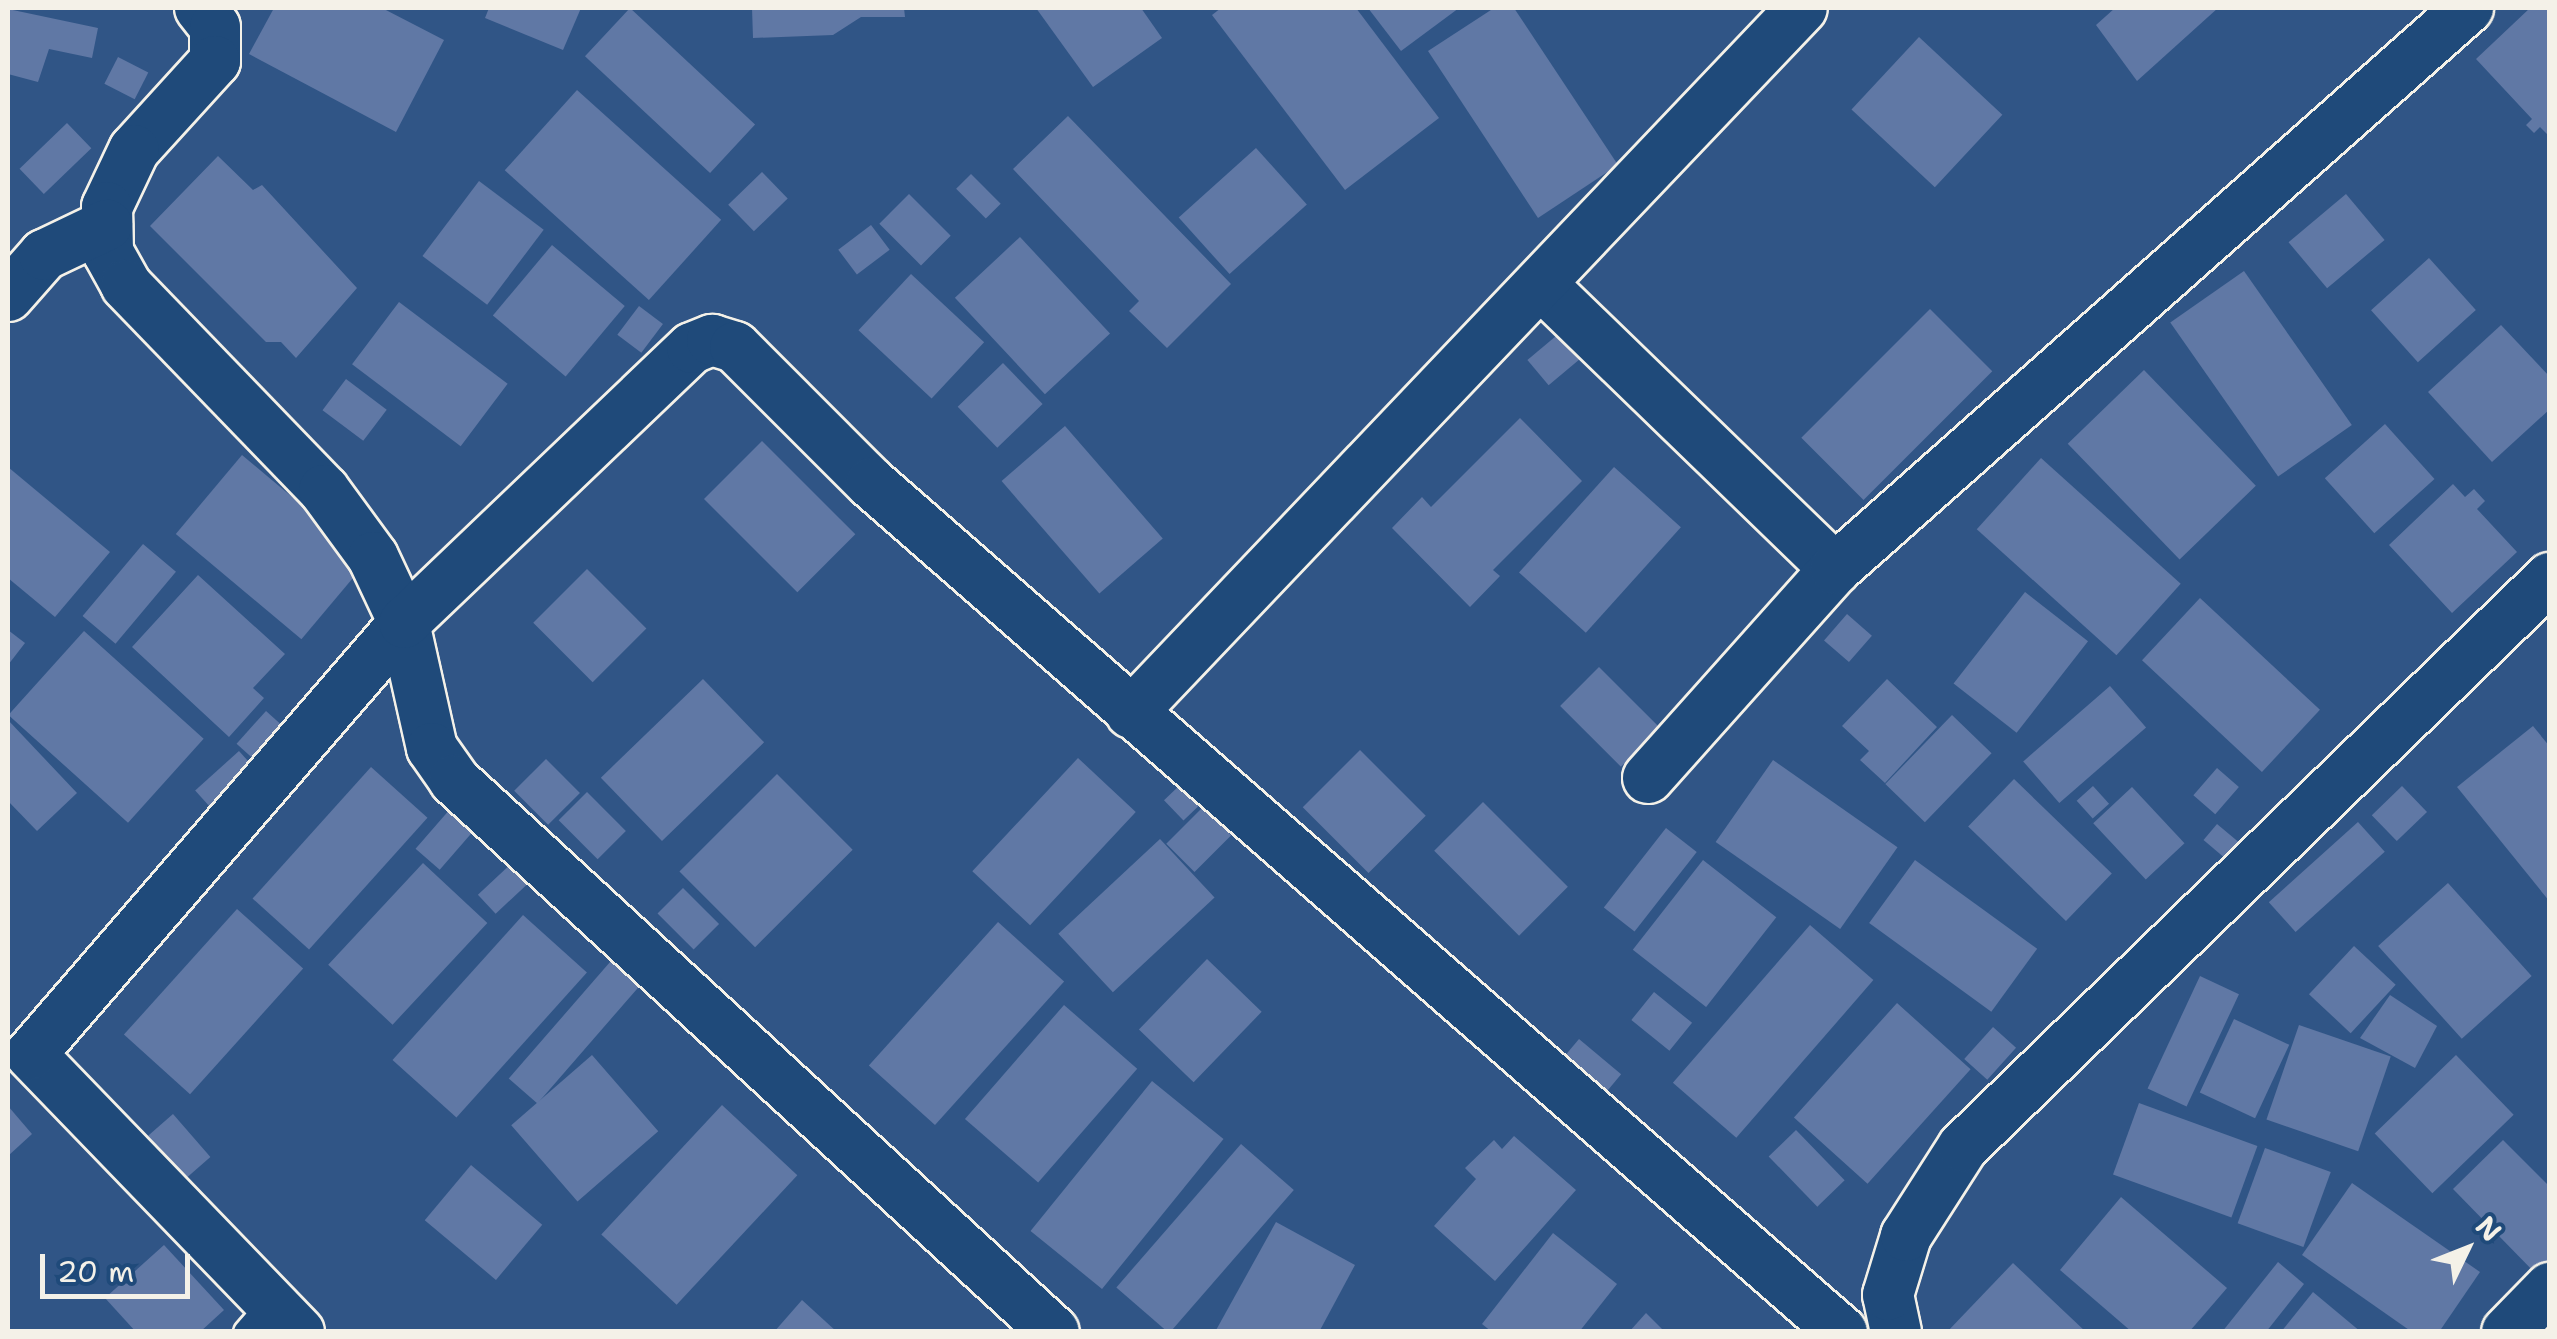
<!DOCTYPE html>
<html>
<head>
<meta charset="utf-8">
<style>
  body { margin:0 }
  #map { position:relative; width:2557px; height:1339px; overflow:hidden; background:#305586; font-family:"Shantell Sans",sans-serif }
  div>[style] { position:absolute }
  .building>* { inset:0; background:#6078a5; transform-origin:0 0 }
  .roads { filter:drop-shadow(2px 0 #f4f1e8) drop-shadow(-2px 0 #f4f1e8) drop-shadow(0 2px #f4f1e8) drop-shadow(0 -2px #f4f1e8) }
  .lane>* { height:25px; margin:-12.5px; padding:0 12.5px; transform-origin:12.5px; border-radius:12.5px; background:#1f4a7a }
  .street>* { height:50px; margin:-25px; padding:0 25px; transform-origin:25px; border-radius:25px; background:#1f4a7a }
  span { translate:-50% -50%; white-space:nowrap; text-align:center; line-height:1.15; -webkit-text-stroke:8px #1f4a7a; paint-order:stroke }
  .frame { position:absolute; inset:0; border:10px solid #f4f1e8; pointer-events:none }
  .north { position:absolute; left:2417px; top:1199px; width:100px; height:100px; -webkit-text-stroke:8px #1f4a7a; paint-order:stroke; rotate:47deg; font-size:28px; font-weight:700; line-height:40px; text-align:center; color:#f4f1e8 }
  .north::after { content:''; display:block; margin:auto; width:35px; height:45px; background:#f4f1e8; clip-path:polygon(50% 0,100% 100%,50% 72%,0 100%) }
  .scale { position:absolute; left:40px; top:1254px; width:150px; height:45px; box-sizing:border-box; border:5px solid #f4f1e8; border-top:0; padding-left:12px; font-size:30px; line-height:35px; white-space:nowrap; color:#f4f1e8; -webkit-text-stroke:8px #1f4a7a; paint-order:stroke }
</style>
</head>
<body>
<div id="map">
  <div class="building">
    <i style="clip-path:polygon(274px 8px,382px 8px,444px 40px,396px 132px,249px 54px)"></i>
    <i style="clip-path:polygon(489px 8px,581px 8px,563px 50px,485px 18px)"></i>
    <i style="left:630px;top:8px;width:171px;height:66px;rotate:43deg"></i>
    <i style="clip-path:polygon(752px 8px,904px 8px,905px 17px,861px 17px,833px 35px,753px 38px)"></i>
    <i style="clip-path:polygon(1036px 8px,1141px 8px,1162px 38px,1093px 87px)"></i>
    <i style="clip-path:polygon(1221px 8px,1356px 8px,1439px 118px,1345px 190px,1212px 15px)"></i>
    <i style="clip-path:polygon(1368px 8px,1459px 8px,1401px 51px)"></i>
    <i style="clip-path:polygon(1494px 8px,1514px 8px,1618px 165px,1538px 218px,1428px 51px)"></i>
    <i style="clip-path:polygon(2115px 8px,2218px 8px,2137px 81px,2096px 25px)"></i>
    <i style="clip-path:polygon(2530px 8px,2550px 8px,2550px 137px,2540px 127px,2534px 133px,2526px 125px,2532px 119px,2476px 59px)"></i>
    <i style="clip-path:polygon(8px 9px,98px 28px,92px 58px,49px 49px,38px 82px,8px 74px)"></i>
    <i style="left:1919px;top:37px;width:114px;height:99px;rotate:43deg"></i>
    <i style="left:118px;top:57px;width:34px;height:30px;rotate:27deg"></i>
    <i style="left:577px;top:90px;width:194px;height:108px;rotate:42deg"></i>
    <i style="clip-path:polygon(1068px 116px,1231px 284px,1167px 348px,1129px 311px,1139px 301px,1013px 169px)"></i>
    <i style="left:67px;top:123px;width:35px;height:66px;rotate:46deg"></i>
    <i style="left:1256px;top:148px;width:76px;height:104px;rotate:48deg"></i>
    <i style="clip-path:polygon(218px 156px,253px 190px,262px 185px,357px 288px,296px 358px,281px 342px,266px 342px,150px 226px)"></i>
    <i style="left:762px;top:172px;width:37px;height:47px;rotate:46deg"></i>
    <i style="left:971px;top:174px;width:42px;height:21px;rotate:45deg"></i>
    <i style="left:479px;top:181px;width:81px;height:94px;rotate:37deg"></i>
    <i style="left:909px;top:194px;width:59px;height:42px;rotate:45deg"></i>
    <i style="left:2346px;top:194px;width:60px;height:75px;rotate:50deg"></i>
    <i style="left:871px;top:225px;width:31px;height:41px;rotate:53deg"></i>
    <i style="left:1020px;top:237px;width:132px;height:89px;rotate:47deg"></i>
    <i style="left:552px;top:245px;width:95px;height:92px;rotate:40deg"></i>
    <i style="left:2429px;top:258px;width:70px;height:78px;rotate:48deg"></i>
    <i style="left:2244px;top:271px;width:188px;height:90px;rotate:55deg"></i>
    <i style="left:911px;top:274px;width:100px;height:77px;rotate:43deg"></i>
    <i style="left:399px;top:302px;width:136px;height:78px;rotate:37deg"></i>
    <i style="left:639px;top:306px;width:30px;height:36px;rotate:37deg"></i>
    <i style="left:1930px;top:309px;width:88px;height:182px;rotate:45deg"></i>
    <i style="clip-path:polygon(2501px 325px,2550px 377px,2550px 409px,2492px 462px,2428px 392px)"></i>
    <i style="left:1568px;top:326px;width:33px;height:53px;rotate:50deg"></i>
    <i style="left:1003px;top:363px;width:57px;height:63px;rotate:46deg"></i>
    <i style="left:2144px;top:370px;width:161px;height:106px;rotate:46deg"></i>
    <i style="left:346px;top:379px;width:51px;height:39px;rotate:37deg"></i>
    <i style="clip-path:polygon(1520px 418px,1582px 481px,1493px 570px,1500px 576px,1470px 607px,1392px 528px,1422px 497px,1431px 507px)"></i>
    <i style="left:2385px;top:424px;width:74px;height:81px;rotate:48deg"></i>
    <i style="left:1065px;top:426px;width:149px;height:84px;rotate:49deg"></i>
    <i style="left:762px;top:441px;width:132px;height:82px;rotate:45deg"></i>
    <i style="left:242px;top:455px;width:164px;height:103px;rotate:40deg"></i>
    <i style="left:2041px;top:458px;width:188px;height:96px;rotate:42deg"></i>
    <i style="clip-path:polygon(8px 467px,110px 552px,55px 617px,8px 578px)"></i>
    <i style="left:1614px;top:467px;width:90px;height:142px;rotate:42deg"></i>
    <i style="clip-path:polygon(2453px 484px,2465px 497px,2474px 489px,2485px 501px,2477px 509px,2517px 552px,2452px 613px,2389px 545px)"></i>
    <i style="left:143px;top:544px;width:43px;height:94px;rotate:40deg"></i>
    <i style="left:587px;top:569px;width:84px;height:76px;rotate:45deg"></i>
    <i style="clip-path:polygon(198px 575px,285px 654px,253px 688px,264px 698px,229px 737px,132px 647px)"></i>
    <i style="left:2025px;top:592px;width:80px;height:116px;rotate:38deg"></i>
    <i style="left:2200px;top:598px;width:164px;height:85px;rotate:43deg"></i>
    <i style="left:1847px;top:614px;width:33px;height:35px;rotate:41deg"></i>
    <i style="clip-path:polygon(8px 630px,25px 643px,8px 665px)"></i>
    <i style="left:84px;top:631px;width:161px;height:113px;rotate:42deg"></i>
    <i style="left:1599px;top:667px;width:86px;height:55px;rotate:45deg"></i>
    <i style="left:703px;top:679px;width:88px;height:142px;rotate:46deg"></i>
    <i style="clip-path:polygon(1887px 679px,1937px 727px,1885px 783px,1860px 760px,1869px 751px,1842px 726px)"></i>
    <i style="left:2110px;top:686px;width:55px;height:115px;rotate:49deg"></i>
    <i style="left:266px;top:711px;width:36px;height:44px;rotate:42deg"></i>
    <i style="left:1952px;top:715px;width:55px;height:96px;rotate:44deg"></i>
    <i style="clip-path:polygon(8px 720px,77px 793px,37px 831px,8px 801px)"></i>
    <i style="clip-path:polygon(2533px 726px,2550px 747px,2550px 902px,2457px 787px)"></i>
    <i style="left:1360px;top:750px;width:93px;height:81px;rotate:45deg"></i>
    <i style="left:239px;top:751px;width:28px;height:59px;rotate:48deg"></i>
    <i style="left:1078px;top:758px;width:79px;height:155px;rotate:43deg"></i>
    <i style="left:546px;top:759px;width:48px;height:45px;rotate:45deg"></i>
    <i style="left:1773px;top:760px;width:152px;height:100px;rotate:35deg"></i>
    <i style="left:371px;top:767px;width:76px;height:177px;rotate:42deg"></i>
    <i style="left:2217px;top:768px;width:29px;height:36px;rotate:41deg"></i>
    <i style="left:777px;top:774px;width:107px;height:138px;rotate:45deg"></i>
    <i style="left:2014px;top:779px;width:136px;height:66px;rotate:44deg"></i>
    <i style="left:1182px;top:783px;width:28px;height:25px;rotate:46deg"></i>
    <i style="left:2093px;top:786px;width:24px;height:22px;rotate:48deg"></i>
    <i style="left:2402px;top:786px;width:36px;height:42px;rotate:46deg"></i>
    <i style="left:2132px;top:787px;width:77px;height:53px;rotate:47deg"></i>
    <i style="left:587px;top:792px;width:55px;height:40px;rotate:45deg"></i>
    <i style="left:1483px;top:802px;width:120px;height:69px;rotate:45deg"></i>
    <i style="left:1203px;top:807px;width:40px;height:52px;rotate:45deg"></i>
    <i style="left:451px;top:808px;width:32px;height:54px;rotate:41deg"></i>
    <i style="left:2358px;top:822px;width:40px;height:120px;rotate:48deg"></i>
    <i style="left:2217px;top:824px;width:34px;height:21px;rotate:40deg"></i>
    <i style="left:1666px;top:828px;width:39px;height:101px;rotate:38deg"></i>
    <i style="left:1160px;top:839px;width:80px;height:139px;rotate:47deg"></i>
    <i style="left:1703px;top:860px;width:93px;height:114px;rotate:38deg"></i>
    <i style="left:1915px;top:860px;width:151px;height:78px;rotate:36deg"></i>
    <i style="left:513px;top:862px;width:26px;height:48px;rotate:47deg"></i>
    <i style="left:423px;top:863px;width:88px;height:139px;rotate:43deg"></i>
    <i style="left:2448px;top:883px;width:125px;height:94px;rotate:48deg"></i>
    <i style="left:683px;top:888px;width:51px;height:36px;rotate:45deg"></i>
    <i style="left:237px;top:909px;width:89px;height:169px;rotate:42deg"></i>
    <i style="left:523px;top:915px;width:86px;height:195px;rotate:42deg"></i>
    <i style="left:998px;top:922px;width:89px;height:193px;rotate:42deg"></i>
    <i style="left:1810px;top:925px;width:84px;height:209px;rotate:41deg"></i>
    <i style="left:2354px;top:946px;width:57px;height:66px;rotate:43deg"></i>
    <i style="left:617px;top:954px;width:38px;height:165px;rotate:41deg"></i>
    <i style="left:1207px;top:959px;width:76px;height:98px;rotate:44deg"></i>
    <i style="left:2200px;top:976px;width:43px;height:124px;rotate:25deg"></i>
    <i style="left:1654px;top:992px;width:49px;height:36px;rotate:39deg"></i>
    <i style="clip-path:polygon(2390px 995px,2437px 1026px,2415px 1068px,2360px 1038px)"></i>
    <i style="left:1897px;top:1003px;width:99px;height:154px;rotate:42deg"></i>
    <i style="left:1064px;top:1005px;width:97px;height:151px;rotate:41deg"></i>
    <i style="left:2234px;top:1019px;width:61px;height:81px;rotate:25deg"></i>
    <i style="left:2299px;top:1025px;width:97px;height:100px;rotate:19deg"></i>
    <i style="left:1993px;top:1027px;width:31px;height:43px;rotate:42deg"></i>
    <i style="left:1579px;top:1039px;width:55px;height:35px;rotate:40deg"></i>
    <i style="left:592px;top:1055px;width:101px;height:107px;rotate:49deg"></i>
    <i style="left:2456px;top:1055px;width:83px;height:113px;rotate:46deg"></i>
    <i style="left:1152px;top:1081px;width:92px;height:193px;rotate:39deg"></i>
    <i style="left:2139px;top:1103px;width:126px;height:76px;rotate:20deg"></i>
    <i style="left:722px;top:1105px;width:103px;height:177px;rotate:43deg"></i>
    <i style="clip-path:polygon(8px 1106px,32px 1134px,8px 1156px)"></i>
    <i style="left:173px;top:1114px;width:57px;height:33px;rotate:49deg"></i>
    <i style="left:1796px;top:1130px;width:70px;height:38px;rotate:46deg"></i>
    <i style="clip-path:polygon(1514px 1136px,1576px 1190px,1495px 1281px,1434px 1226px,1476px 1179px,1465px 1168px,1494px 1140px,1502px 1149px)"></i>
    <i style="clip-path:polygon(2503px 1140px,2550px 1187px,2550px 1271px,2541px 1279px,2453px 1189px)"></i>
    <i style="left:1241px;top:1144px;width:70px;height:190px;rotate:41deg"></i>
    <i style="left:2265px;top:1148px;width:70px;height:80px;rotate:20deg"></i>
    <i style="left:471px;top:1165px;width:93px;height:72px;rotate:40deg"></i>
    <i style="clip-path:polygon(2352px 1183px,2480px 1272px,2439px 1332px,2412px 1332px,2302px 1255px)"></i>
    <i style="clip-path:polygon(2121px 1197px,2227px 1288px,2189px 1332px,2132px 1332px,2060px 1270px)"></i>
    <i style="clip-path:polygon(1276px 1222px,1355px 1265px,1319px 1332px,1215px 1332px)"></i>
    <i style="clip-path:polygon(1553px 1233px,1617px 1284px,1579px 1332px,1492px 1332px,1482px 1324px)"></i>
    <i style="clip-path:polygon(164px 1245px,224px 1310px,200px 1332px,136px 1332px,105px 1298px)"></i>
    <i style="clip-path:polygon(2278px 1262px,2304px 1284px,2266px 1332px,2222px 1332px)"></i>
    <i style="clip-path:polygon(2013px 1263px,2086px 1332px,1947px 1332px)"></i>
    <i style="clip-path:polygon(2313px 1292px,2361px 1332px,2281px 1332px)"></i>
    <i style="clip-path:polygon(802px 1300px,837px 1332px,774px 1332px)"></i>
    <i style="clip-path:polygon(1646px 1313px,1665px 1332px,1629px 1332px)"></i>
  </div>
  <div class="roads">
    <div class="lane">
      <i style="left:246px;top:1332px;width:38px;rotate:-49deg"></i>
    </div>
    <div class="street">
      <i style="left:200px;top:8px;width:24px;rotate:52deg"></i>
      <i style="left:215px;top:27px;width:34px;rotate:90deg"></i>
      <i style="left:215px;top:61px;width:120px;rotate:132.3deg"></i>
      <i style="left:134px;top:150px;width:63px;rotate:115.3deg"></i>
      <i style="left:107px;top:207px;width:45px;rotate:88.7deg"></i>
      <i style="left:108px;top:252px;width:38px;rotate:61deg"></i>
      <i style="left:126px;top:285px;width:285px;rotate:46deg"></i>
      <i style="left:324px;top:490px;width:83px;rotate:53.8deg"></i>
      <i style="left:373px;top:557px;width:73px;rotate:64.8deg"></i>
      <i style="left:404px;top:623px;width:128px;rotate:77.4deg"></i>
      <i style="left:432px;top:748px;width:39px;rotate:55deg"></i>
      <i style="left:454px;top:780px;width:815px;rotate:42.61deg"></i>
      <i style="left:1543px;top:286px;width:407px;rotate:44.1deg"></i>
      <i style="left:8px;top:296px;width:55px;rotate:-48.7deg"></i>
      <i style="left:44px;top:255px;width:70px;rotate:-25.5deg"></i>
      <i style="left:1131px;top:713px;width:973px;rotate:-46.42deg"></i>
      <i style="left:1648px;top:778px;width:280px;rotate:-48.2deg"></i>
      <i style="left:1835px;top:569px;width:846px;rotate:-41.55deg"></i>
      <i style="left:299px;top:1332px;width:386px;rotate:-134deg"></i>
      <i style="left:31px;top:1054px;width:570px;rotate:-49.13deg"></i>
      <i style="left:404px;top:623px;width:398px;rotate:-43.7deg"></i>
      <i style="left:692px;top:348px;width:22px;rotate:-22deg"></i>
      <i style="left:712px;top:340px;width:24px;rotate:17deg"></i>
      <i style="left:735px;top:347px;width:192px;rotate:45deg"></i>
      <i style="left:871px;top:483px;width:1290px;rotate:41.17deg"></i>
      <i style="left:1896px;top:1332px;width:38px;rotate:-102deg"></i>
      <i style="left:1888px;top:1295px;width:62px;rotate:-73deg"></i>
      <i style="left:1906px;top:1236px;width:106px;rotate:-57.4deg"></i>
      <i style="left:1963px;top:1147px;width:818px;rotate:-44.11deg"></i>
      <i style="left:2507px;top:1332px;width:62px;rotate:-45.7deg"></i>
    </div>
  </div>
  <div class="frame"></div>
  <div class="north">N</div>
  <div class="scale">20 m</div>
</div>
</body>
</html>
